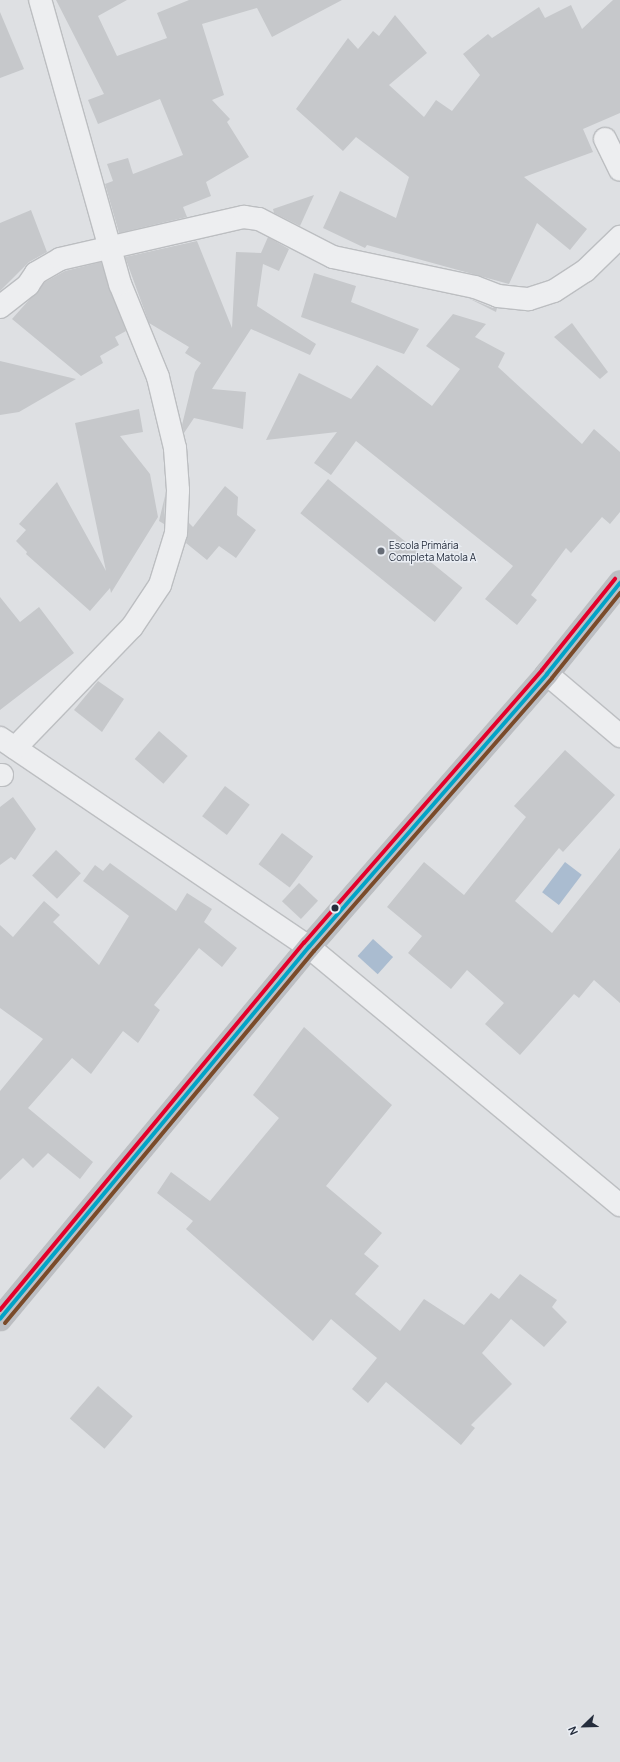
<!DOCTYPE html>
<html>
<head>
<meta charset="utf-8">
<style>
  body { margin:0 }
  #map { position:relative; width:620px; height:1762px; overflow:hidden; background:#dee0e3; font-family:Manrope,sans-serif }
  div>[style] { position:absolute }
  .water>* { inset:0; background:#aabcd0; transform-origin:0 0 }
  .building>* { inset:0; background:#c6c8cb; transform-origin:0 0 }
  .roads { filter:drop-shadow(1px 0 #bcbec1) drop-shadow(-1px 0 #bcbec1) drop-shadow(0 1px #bcbec1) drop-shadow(0 -1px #bcbec1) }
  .street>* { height:22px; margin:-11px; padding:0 11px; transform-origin:11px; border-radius:11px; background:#edeef0 }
  .secondary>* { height:22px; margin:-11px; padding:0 11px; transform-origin:11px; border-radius:11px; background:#bcbec3 }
  .bus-1>* { height:4px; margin:-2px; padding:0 2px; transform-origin:2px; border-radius:2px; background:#02a3c7 }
  .bus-2>* { height:4px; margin:-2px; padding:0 2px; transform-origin:2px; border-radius:2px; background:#7a4b2a }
  .bus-3>* { height:4px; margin:-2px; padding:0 2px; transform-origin:2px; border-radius:2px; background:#e4002b }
  .dots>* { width:11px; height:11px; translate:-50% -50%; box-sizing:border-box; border:2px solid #eaeef4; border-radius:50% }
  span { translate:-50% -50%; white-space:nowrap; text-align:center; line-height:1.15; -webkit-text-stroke:3px #eaeef4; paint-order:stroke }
  .poi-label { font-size:10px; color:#252d3c }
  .left { translate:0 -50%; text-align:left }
  .north { position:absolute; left:564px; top:1706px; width:40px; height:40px; -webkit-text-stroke:3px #eaeef4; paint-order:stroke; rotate:247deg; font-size:11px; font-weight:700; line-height:16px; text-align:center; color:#252d3c }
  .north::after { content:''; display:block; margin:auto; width:14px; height:18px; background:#252d3c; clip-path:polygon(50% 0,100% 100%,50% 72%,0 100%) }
</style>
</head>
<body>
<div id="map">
  <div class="water">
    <i style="left:565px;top:862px;width:21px;height:38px;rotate:37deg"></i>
    <i style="left:373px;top:939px;width:27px;height:23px;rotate:42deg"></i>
  </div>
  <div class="building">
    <i style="clip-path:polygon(56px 0,127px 0,98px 16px,117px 56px,167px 38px,157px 13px,189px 0,342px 0,272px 37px,257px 8px,202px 24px,224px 95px,212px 100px,230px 119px,227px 122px,249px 157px,206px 182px,211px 196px,183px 207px,187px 217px,119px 233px,105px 184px,113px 181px,107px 164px,128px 158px,133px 174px,183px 155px,160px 99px,98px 124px,88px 100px,104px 94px)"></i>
    <i style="clip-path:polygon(613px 0,620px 0,620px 113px,583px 129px,593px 152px,524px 177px,587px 229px,570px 250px,537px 223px,509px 284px,367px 245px,365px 248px,323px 228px,340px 191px,396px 218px,409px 177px,356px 137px,343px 151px,296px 109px,348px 38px,358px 49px,373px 31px,379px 36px,395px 15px,427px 53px,389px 85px,424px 117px,436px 100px,452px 111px,480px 75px,463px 54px,488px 34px,492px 38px,539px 7px,545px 18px,571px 5px,582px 29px)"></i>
    <i style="clip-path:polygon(0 12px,24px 69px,0 78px)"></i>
    <i style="clip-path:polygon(314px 195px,300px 226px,274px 213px,273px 209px)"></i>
    <i style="clip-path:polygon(31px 210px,47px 252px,29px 262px,0 291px,0 223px)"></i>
    <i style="clip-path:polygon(268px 237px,289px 249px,279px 271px,263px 264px,257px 306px,316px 344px,310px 355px,251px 329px,212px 389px,246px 392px,243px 429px,194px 418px,184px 433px,182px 425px,195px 372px,201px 363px,185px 353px,189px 347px,149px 323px,125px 257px,197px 241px,232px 328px,236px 252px,261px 253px)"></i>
    <i style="clip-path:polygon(101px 262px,126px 331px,115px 337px,119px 345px,100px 356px,103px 363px,81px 376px,12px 319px,45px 282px,65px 271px)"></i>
    <i style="clip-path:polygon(314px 273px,356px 286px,351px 302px,419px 329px,404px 354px,301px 317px)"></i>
    <i style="clip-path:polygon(468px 298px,493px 308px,497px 308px,496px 312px)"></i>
    <i style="clip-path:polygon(453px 314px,486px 324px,475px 337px,505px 353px,498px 367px,582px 444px,594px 429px,620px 452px,620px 512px,610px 524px,602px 517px,571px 553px,566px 548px,531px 595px,537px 600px,517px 625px,485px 599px,513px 566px,356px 441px,331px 475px,314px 463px,337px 432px,266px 440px,299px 373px,351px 399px,377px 365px,432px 406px,460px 369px,426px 346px)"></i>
    <i style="clip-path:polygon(572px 323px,608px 372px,600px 379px,554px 337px)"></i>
    <i style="clip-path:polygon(0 361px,76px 379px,19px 412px,0 415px)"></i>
    <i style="clip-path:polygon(139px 409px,143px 432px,120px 436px,150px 474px,158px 517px,111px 593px,110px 588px,90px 611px,26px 554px,27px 552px,16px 541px,26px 530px,19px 524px,57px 482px,106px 571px,75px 423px)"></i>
    <i style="left:328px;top:479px;width:173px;height:44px;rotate:39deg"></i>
    <i style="clip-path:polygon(225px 486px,238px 497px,237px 515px,256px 530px,236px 558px,219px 546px,207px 560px,186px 543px,189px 523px,193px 527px)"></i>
    <i style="clip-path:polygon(165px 496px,164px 524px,159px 521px)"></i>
    <i style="clip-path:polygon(0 597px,20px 622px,39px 607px,74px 653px,0 710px)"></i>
    <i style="clip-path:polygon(98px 681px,124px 699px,102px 732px,74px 710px)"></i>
    <i style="left:159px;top:731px;width:38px;height:37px;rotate:41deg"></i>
    <i style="clip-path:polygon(565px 750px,615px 795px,563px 852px,559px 848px,515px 901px,552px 933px,620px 848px,620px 1003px,594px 980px,579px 998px,574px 994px,520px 1055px,485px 1024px,504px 1003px,467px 970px,451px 989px,408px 953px,422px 936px,387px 907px,424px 862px,464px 895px,526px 817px,514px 806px)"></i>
    <i style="left:225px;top:786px;width:31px;height:38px;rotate:37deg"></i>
    <i style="clip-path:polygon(13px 797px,36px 829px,15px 860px,11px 857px,0 865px,0 807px)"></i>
    <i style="left:282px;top:833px;width:39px;height:39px;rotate:37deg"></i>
    <i style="left:56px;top:850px;width:34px;height:35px;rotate:43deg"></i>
    <i style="clip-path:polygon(110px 863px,176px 911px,187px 893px,212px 909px,204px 922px,237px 948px,222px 967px,199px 948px,154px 1005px,160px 1010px,138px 1043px,123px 1031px,91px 1074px,72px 1058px,28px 1108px,93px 1162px,80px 1179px,48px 1153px,33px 1168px,23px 1158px,0 1180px,0 1091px,43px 1039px,0 1008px,0 925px,13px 937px,44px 901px,60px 915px,53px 922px,99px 965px,129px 916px,83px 881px,95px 865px,103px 871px)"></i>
    <i style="left:299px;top:883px;width:26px;height:25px;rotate:43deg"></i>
    <i style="clip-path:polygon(304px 1027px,392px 1105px,326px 1186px,382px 1233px,364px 1254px,379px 1266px,355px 1294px,400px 1331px,424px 1299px,464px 1325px,491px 1293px,499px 1299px,520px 1274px,557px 1300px,552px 1307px,567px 1322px,544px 1347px,511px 1319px,482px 1353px,512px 1384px,471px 1425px,475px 1428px,461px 1445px,386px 1382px,368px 1403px,352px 1389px,377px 1358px,331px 1319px,313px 1341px,186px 1229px,193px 1221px,157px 1193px,171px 1172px,210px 1201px,279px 1118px,253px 1095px)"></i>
    <i style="left:98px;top:1386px;width:46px;height:43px;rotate:41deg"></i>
  </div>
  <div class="roads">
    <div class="street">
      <i style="left:605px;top:139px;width:34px;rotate:64deg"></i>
      <i style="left:0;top:307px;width:36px;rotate:-38deg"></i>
      <i style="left:28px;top:285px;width:14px;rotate:-56deg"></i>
      <i style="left:36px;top:273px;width:28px;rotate:-30deg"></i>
      <i style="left:60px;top:259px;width:189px;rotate:-12.9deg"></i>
      <i style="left:244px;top:217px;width:15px;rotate:8deg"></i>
      <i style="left:259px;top:219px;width:83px;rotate:27.2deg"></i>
      <i style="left:333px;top:257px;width:145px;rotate:11.9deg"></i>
      <i style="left:475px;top:287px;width:25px;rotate:21deg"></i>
      <i style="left:498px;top:296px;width:31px;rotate:6deg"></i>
      <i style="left:529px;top:299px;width:26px;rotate:-18deg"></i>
      <i style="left:554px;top:291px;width:37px;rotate:-33deg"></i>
      <i style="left:585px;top:271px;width:49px;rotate:-44.2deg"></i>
      <i style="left:547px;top:674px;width:96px;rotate:40.3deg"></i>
      <i style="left:0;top:738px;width:373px;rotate:34.1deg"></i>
      <i style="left:309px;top:947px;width:404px;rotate:39.7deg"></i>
      <i style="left:15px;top:748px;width:168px;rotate:-46deg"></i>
      <i style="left:132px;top:627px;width:50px;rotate:-56.3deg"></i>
      <i style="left:160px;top:585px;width:54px;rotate:-72.9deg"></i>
      <i style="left:176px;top:533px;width:43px;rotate:-87.3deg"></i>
      <i style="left:178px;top:490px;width:42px;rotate:-94.1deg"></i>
      <i style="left:175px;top:448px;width:73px;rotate:-103.5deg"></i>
      <i style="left:158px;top:377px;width:100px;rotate:-112.2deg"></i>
      <i style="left:120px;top:284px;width:295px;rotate:-105.7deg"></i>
      <i style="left:0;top:775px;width:2px"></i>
    </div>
    <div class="secondary">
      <i style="left:0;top:1319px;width:484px;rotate:-50.3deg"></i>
      <i style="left:309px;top:947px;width:362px;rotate:-48.9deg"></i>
      <i style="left:547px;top:674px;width:117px;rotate:-51.3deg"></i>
    </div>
  </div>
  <div class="bus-1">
    <i style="left:0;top:1319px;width:484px;rotate:-50.3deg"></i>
    <i style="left:309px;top:947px;width:362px;rotate:-48.9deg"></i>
    <i style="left:547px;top:674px;width:117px;rotate:-51.3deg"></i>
  </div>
  <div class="bus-2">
    <i style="left:5px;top:1323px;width:484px;rotate:-50.3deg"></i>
    <i style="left:314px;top:951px;width:362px;rotate:-48.9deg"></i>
    <i style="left:552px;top:678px;width:109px;rotate:-51.3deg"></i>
  </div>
  <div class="bus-3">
    <i style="left:0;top:1310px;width:477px;rotate:-50.4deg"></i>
    <i style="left:304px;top:943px;width:362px;rotate:-48.9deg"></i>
    <i style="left:542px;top:670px;width:117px;rotate:-51.3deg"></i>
  </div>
  <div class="dots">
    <i style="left:381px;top:551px;background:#666c76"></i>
    <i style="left:335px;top:908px;background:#252d3c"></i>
  </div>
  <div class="poi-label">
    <span class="left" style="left:389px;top:551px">Escola Primária<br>Completa Matola A</span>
  </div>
  <div class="north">N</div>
</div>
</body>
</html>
